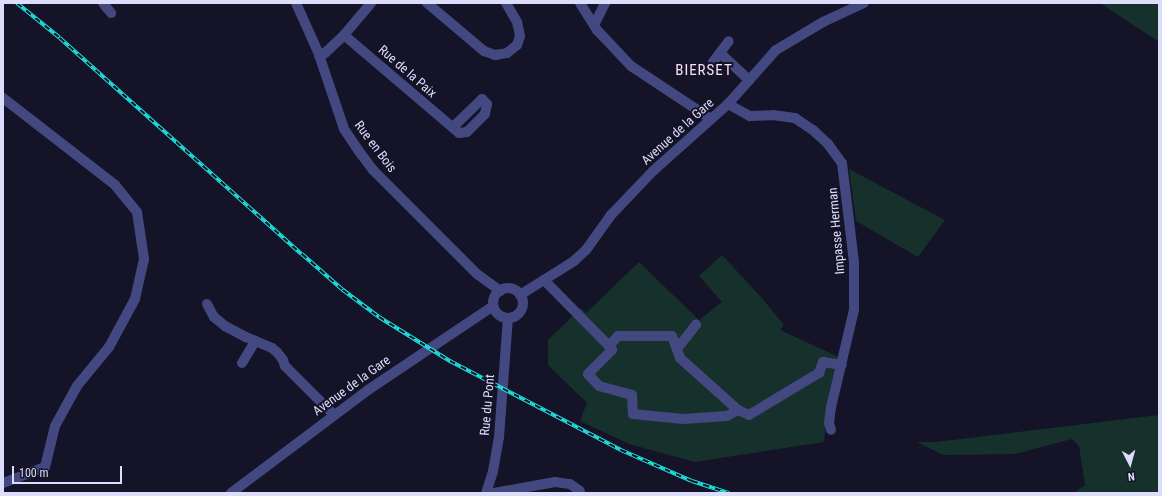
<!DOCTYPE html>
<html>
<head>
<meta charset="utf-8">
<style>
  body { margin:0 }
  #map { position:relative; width:1162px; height:496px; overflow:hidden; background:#141327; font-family:"Roboto Condensed",sans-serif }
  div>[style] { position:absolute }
  .green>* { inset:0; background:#16302c }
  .minor>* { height:10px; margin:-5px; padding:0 5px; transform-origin:5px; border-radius:5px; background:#434880 }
  .minor>.ring { margin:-5px; padding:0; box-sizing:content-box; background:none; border:10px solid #434880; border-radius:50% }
  .rail>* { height:3.5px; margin-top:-1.75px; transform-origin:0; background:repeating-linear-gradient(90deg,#141327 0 6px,#1de6e3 0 12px); box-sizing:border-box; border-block:1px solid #1de6e3 }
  span { translate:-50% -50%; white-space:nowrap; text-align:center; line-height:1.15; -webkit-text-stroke:4px #141327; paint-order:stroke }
  .street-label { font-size:13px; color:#dcdcfb }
  .quarter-label { font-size:15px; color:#fbdef4; letter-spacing:1px }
  .frame { position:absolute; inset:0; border:4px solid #dcdcfb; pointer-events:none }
  .north { position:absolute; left:1110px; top:444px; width:40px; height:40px; -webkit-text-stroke:3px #141327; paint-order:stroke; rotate:174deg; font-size:11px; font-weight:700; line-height:16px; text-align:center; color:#dcdcfb }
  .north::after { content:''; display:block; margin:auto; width:14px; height:18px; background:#dcdcfb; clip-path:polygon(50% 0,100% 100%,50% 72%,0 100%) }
  .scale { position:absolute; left:12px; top:466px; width:110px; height:18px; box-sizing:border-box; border:2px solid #dcdcfb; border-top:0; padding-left:5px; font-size:12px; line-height:14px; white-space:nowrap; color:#dcdcfb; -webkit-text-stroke:3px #141327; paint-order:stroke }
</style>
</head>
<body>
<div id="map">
  <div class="green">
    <i style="clip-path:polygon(1100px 3px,1159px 3px,1159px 42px)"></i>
    <i style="clip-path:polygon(849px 169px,945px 220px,918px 257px,856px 221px)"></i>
    <i style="clip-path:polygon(722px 255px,761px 297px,784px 325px,780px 330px,841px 358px,828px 401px,824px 442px,695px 462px,629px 444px,580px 421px,587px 403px,548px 365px,548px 340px,581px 308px,586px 313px,639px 262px,699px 320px,722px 302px,699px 276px)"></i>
    <i style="clip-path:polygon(1159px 415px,1159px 493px,1073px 493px,1085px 485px,1079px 446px,1072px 439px,1015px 454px,943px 455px,917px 442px,936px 442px)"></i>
  </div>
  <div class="minor">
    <i style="left:103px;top:3px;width:13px;rotate:51deg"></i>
    <i style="left:296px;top:3px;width:54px;rotate:65.8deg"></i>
    <i style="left:318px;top:52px;width:81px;rotate:71.3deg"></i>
    <i style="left:344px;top:129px;width:30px;rotate:56deg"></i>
    <i style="left:361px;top:154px;width:20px;rotate:53deg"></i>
    <i style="left:373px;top:170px;width:147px;rotate:45deg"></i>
    <i style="left:477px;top:274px;width:29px;rotate:36deg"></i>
    <i style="left:427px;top:3px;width:75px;rotate:40.1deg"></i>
    <i style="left:484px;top:51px;width:12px;rotate:20deg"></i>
    <i style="left:495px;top:55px;width:12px;rotate:-9deg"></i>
    <i style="left:507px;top:53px;width:13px;rotate:-39deg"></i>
    <i style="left:517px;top:45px;width:9px;rotate:-72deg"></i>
    <i style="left:520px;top:36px;width:14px;rotate:-102deg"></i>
    <i style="left:517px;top:22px;width:22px;rotate:-120deg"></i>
    <i style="left:580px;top:3px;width:32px;rotate:58deg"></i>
    <i style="left:597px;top:30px;width:50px;rotate:46.6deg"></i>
    <i style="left:631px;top:66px;width:96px;rotate:33.5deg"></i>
    <i style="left:594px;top:25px;width:25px;rotate:-63deg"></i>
    <i style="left:344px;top:35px;width:151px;rotate:40.4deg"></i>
    <i style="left:459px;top:133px;width:8px;rotate:-7deg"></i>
    <i style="left:467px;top:132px;width:25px;rotate:-45deg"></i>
    <i style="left:485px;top:114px;width:10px;rotate:-79deg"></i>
    <i style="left:487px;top:104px;width:7px;rotate:-135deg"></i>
    <i style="left:482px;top:99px;width:40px;rotate:136deg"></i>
    <i style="left:720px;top:53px;width:40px;rotate:43deg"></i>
    <i style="left:319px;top:56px;width:7px;rotate:-27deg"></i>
    <i style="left:325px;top:53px;width:26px;rotate:-43deg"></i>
    <i style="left:344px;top:35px;width:42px;rotate:-49.8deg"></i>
    <i style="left:713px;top:62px;width:26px;rotate:-53deg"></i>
    <i style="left:3px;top:98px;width:142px;rotate:37.8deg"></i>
    <i style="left:115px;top:185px;width:35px;rotate:51deg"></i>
    <i style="left:137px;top:212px;width:48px;rotate:81.5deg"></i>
    <i style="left:144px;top:259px;width:41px;rotate:102.7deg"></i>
    <i style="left:135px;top:299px;width:55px;rotate:118.4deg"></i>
    <i style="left:109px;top:347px;width:50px;rotate:129.4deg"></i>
    <i style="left:77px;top:386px;width:46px;rotate:118.8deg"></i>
    <i style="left:55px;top:426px;width:42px;rotate:103.7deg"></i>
    <i style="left:45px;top:467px;width:45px;rotate:159.1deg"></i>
    <i style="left:728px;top:104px;width:25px;rotate:29deg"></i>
    <i style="left:750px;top:116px;width:23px;rotate:-2deg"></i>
    <i style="left:773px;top:115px;width:22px;rotate:8deg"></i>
    <i style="left:795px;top:118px;width:22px;rotate:34deg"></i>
    <i style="left:813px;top:130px;width:21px;rotate:43deg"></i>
    <i style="left:828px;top:144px;width:24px;rotate:54deg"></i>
    <i style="left:842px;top:163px;width:100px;rotate:83.1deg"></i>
    <i style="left:854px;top:262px;width:48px;rotate:90deg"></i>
    <i style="left:854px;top:310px;width:100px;rotate:103.3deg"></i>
    <i style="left:831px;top:407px;width:16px;rotate:97deg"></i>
    <i style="left:829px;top:423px;width:7px;rotate:74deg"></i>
    <i style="left:544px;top:280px;width:93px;rotate:45.4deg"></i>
    <i class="ring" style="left:493px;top:288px;width:20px;height:20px"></i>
    <i style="left:520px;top:295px;width:64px;rotate:-32.2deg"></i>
    <i style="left:574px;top:261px;width:16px;rotate:-43deg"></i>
    <i style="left:586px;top:250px;width:43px;rotate:-54.5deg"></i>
    <i style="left:611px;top:215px;width:61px;rotate:-46.3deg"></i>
    <i style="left:653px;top:171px;width:101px;rotate:-41.8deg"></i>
    <i style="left:728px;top:104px;width:72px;rotate:-48.4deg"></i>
    <i style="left:776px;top:50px;width:55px;rotate:-30.8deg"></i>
    <i style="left:823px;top:22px;width:45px;rotate:-24.9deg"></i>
    <i style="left:207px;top:304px;width:15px;rotate:62deg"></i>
    <i style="left:214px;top:317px;width:14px;rotate:39deg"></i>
    <i style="left:225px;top:326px;width:24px;rotate:28deg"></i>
    <i style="left:246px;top:337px;width:28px;rotate:23deg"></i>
    <i style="left:272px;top:348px;width:6px;rotate:39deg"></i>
    <i style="left:277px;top:352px;width:10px;rotate:53deg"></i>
    <i style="left:283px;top:360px;width:6px;rotate:72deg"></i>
    <i style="left:285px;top:366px;width:69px;rotate:45deg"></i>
    <i style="left:677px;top:349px;width:31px;rotate:-52deg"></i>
    <i style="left:242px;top:363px;width:26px;rotate:-59deg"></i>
    <i style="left:738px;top:410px;width:78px;rotate:-138.1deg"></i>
    <i style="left:680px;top:358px;width:23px;rotate:-110deg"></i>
    <i style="left:672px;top:336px;width:54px;rotate:180deg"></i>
    <i style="left:618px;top:336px;width:13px;rotate:132deg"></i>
    <i style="left:609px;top:346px;width:5px;rotate:53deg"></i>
    <i style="left:612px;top:350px;width:34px;rotate:135deg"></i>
    <i style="left:588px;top:374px;width:16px;rotate:47deg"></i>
    <i style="left:599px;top:386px;width:34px;rotate:15deg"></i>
    <i style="left:632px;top:395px;width:19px;rotate:87deg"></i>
    <i style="left:633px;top:414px;width:50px;rotate:5.7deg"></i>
    <i style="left:683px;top:419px;width:44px;rotate:-3.9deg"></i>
    <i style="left:727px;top:416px;width:13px;rotate:-29deg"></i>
    <i style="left:738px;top:410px;width:12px;rotate:24deg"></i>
    <i style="left:749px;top:415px;width:82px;rotate:-31deg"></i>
    <i style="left:819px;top:373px;width:12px;rotate:-70deg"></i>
    <i style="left:823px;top:362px;width:19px;rotate:9deg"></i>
    <i style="left:231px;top:493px;width:171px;rotate:-36.9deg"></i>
    <i style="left:368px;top:390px;width:151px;rotate:-33.9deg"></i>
    <i style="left:486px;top:493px;width:23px;rotate:-72deg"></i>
    <i style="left:493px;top:471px;width:35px;rotate:-80deg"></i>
    <i style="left:499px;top:437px;width:119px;rotate:-85.7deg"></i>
    <i style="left:494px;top:493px;width:62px;rotate:-10.2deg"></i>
    <i style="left:555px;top:482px;width:15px;rotate:8deg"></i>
    <i style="left:570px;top:484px;width:12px;rotate:35deg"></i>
  </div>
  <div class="rail">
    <i style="left:17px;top:3px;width:55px;rotate:39.1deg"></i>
    <i style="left:60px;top:38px;width:324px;rotate:41.8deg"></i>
    <i style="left:302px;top:254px;width:55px;rotate:41.3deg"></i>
    <i style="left:343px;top:290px;width:45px;rotate:36.9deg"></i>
    <i style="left:379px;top:317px;width:84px;rotate:31.8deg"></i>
    <i style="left:450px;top:361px;width:193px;rotate:27.5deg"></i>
    <i style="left:621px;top:450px;width:77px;rotate:23.6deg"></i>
    <i style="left:692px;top:481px;width:39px;rotate:18deg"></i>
  </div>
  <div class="street-label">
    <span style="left:407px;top:72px;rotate:41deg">Rue de la Paix</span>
    <span style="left:678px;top:132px;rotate:-42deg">Avenue de la Gare</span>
    <span style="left:375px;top:147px;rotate:53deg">Rue en Bois</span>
    <span style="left:837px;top:231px;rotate:-95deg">Impasse Herman</span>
    <span style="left:352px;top:386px;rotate:-36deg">Avenue de la Gare</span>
    <span style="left:488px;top:405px;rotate:-85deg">Rue du Pont</span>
  </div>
  <div class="quarter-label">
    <span style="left:704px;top:71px">BIERSET</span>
  </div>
  <div class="frame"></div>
  <div class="north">N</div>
  <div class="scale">100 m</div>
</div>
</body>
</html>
